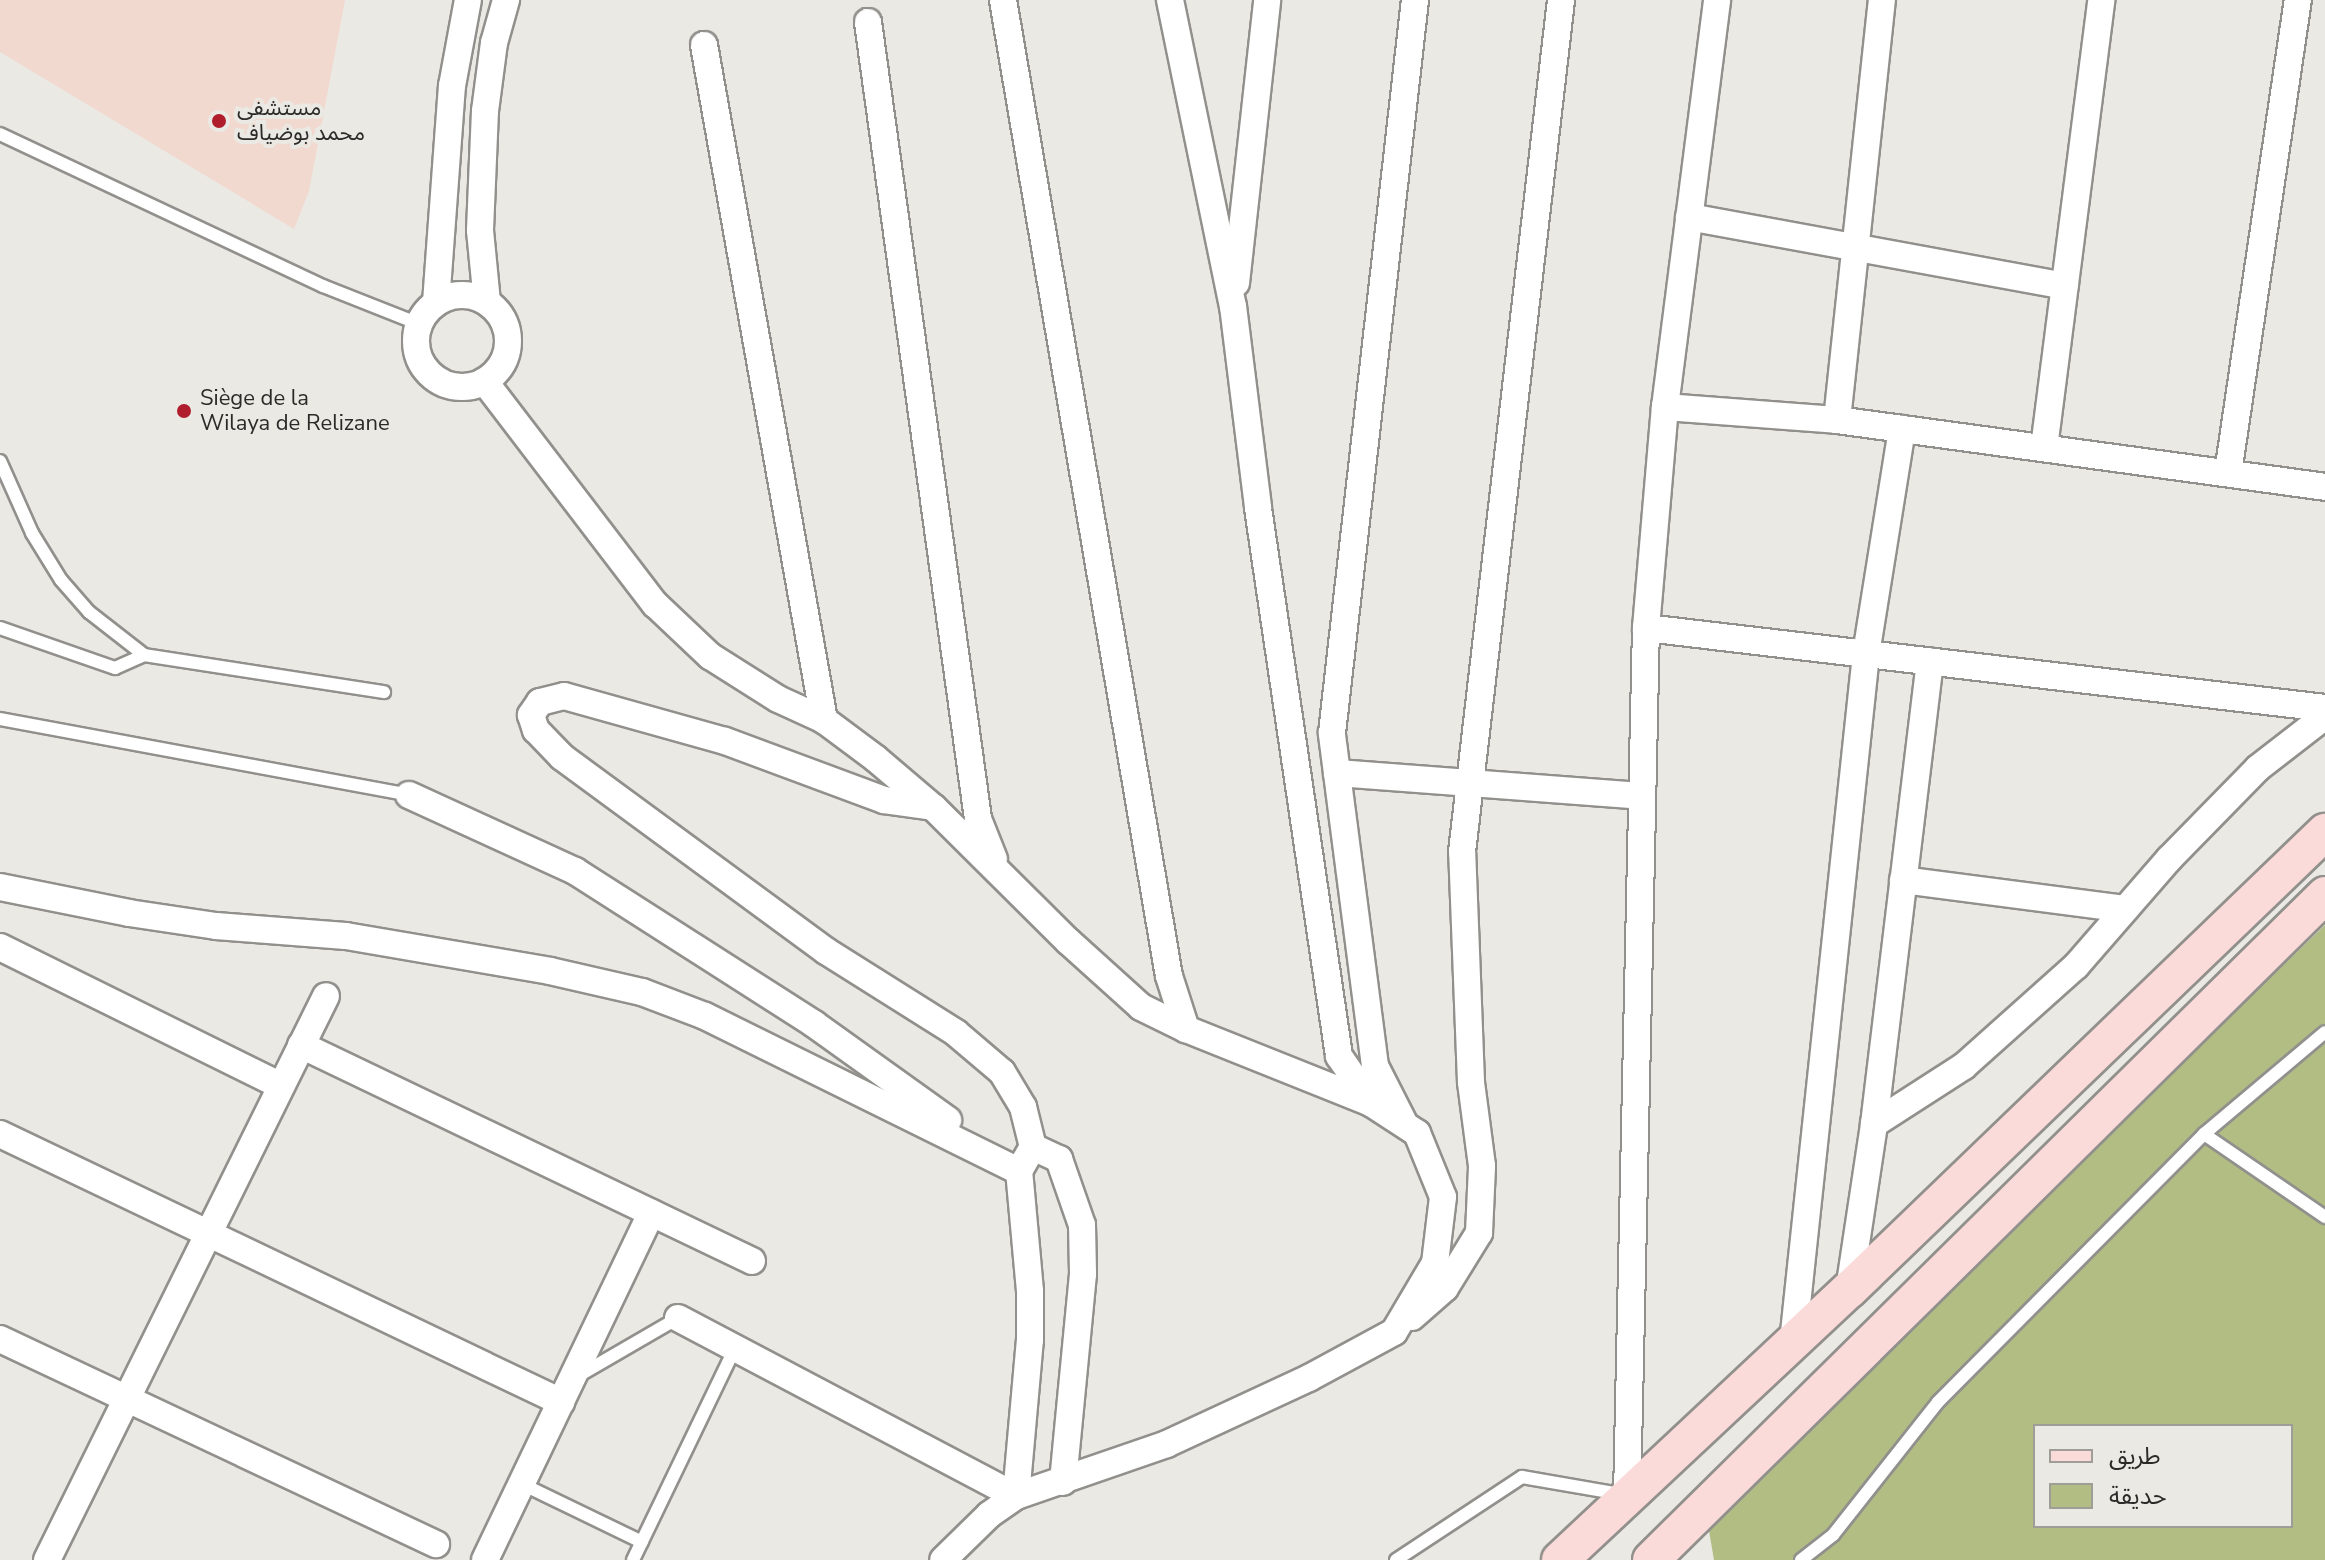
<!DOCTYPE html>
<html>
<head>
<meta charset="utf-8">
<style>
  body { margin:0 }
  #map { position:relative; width:2325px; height:1560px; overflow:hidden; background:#eae9e3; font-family:"Nunito Sans","Noto Sans Arabic",sans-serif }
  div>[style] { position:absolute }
  .medical>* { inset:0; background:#f1d9d0 }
  .green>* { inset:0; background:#b2bd84 }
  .roads { filter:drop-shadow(2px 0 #92908c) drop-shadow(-2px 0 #92908c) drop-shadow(0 2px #92908c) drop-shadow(0 -2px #92908c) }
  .service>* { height:12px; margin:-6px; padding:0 6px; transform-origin:6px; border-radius:6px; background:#fff }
  .minor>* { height:26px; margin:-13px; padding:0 13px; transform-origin:13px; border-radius:13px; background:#fff }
  .minor>.ring { margin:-13px; padding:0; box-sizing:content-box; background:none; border:26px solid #fff; border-radius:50% }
  .secondary>* { height:36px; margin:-18px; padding:0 18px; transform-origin:18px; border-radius:18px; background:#fbdbd9 }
  .dots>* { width:22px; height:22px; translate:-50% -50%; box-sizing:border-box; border:4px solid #eae9e3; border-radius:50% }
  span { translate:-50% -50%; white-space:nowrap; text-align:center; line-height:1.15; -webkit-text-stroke:8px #eae9e3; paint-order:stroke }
  .poi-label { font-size:22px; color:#2b2a28 }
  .left { translate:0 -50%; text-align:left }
  .legend { position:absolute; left:2033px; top:1424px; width:260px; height:104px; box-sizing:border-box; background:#eae9e3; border:2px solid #9e9d98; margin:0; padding:10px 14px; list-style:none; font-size:24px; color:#2b2a28 }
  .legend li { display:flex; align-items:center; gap:16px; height:40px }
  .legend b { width:40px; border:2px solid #9e9d98 }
</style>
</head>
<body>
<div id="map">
  <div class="medical">
    <i style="clip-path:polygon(0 0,345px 0,309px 191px,294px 229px,0 52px)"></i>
  </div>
  <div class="green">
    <i style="clip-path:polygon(evenodd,2325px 925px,2325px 1560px,1714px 1560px,1707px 1519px,2325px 925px,2035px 1426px,2291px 1426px,2291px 1526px,2035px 1526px,2035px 1426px)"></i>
  </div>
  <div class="roads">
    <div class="service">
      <i style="left:0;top:134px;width:357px;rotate:25.2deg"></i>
      <i style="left:323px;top:286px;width:103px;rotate:21.6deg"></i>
      <i style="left:0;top:461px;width:79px;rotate:66deg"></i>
      <i style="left:32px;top:533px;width:55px;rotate:58.3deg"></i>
      <i style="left:61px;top:580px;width:43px;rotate:48.8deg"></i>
      <i style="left:89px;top:612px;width:70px;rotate:38deg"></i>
      <i style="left:144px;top:655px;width:243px;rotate:8.8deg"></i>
      <i style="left:0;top:628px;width:122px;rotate:19.2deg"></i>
      <i style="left:115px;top:668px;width:32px;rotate:-24deg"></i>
      <i style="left:0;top:719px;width:416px;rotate:10.5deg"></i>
      <i style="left:2204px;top:1134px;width:147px;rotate:34.4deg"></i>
      <i style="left:578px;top:1376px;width:116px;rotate:-30.1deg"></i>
      <i style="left:522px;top:1484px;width:133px;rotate:25.8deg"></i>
      <i style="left:633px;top:1560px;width:235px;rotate:-64.3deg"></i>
      <i style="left:1396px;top:1560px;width:151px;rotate:-33.4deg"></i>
      <i style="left:1522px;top:1477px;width:99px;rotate:9.8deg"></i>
      <i style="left:1801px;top:1560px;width:41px;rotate:-38deg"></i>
      <i style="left:1833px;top:1535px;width:169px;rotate:-51.7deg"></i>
      <i style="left:1938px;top:1402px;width:378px;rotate:-45.2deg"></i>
      <i style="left:2204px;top:1134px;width:158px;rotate:-40.1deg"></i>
    </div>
    <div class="minor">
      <i style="left:1003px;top:0;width:990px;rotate:80.35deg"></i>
      <i style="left:1169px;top:976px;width:56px;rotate:72.2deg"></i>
      <i style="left:1170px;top:0;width:312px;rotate:78.4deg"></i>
      <i style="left:1233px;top:306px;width:204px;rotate:82.9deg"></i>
      <i style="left:1258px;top:508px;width:554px;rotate:81.59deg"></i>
      <i style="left:1339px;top:1056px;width:57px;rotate:55.8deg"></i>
      <i style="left:868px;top:22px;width:805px;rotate:82.14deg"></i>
      <i style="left:978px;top:819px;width:43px;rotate:68.2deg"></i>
      <i style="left:704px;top:45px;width:686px;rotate:79.92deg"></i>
      <i style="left:1689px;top:217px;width:382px;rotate:10.4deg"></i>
      <i style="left:1236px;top:283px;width:285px;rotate:-83.7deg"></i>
      <i class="ring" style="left:416px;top:295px;width:66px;height:66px"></i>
      <i style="left:487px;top:302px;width:72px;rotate:-95.6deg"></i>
      <i style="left:480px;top:230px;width:119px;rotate:-87.6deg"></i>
      <i style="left:485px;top:111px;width:69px;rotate:-82.5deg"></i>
      <i style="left:494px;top:43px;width:45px;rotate:-74.4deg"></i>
      <i style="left:436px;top:303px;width:218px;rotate:-85.8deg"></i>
      <i style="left:452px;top:86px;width:87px;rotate:-79.5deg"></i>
      <i style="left:485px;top:382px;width:280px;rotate:52.6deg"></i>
      <i style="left:655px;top:604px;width:76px;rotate:43.4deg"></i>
      <i style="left:710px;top:656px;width:80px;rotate:32.3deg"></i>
      <i style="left:778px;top:699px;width:51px;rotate:24.5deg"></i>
      <i style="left:824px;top:720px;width:64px;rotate:36.7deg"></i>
      <i style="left:875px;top:758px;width:77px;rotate:40.3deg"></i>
      <i style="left:934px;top:808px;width:189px;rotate:44.8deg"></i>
      <i style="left:1068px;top:941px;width:98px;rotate:42.1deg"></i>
      <i style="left:1141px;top:1007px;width:50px;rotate:26.1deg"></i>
      <i style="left:1186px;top:1029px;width:199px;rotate:21.8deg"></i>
      <i style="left:1371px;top:1103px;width:55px;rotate:33.1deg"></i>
      <i style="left:1417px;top:1133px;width:69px;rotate:67.9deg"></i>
      <i style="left:1443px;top:1197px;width:66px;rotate:96.9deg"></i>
      <i style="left:1435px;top:1263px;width:80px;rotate:120.7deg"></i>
      <i style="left:1394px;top:1332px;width:97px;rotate:151.6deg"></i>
      <i style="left:1309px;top:1378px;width:157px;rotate:155.1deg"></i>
      <i style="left:1167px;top:1444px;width:160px;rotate:161deg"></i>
      <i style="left:1016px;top:1496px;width:33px;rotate:145deg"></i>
      <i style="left:989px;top:1515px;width:64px;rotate:135.6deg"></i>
      <i style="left:1665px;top:407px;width:172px;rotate:4.3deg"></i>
      <i style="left:1837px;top:420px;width:493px;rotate:7.8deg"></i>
      <i style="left:1837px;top:420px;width:422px;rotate:-83.9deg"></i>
      <i style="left:2044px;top:448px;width:452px;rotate:-82.7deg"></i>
      <i style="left:2228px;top:473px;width:478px;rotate:-81.6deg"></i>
      <i style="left:1646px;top:628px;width:684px;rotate:6.72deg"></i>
      <i style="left:1337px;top:773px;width:305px;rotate:4.3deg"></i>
      <i style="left:409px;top:795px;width:183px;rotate:24.6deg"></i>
      <i style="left:575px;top:871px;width:284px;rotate:32.6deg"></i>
      <i style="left:814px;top:1024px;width:165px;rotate:35.6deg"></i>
      <i style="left:933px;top:807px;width:49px;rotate:-171.9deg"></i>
      <i style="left:884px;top:800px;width:170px;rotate:-159.6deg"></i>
      <i style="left:725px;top:741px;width:167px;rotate:-164.4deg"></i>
      <i style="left:564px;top:696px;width:25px;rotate:166deg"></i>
      <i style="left:540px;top:702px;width:16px;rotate:125deg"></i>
      <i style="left:531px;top:715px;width:16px;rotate:72deg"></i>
      <i style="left:536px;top:730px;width:37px;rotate:46deg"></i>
      <i style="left:562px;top:757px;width:328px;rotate:36.3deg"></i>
      <i style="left:826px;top:951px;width:154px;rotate:32.2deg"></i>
      <i style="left:956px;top:1033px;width:60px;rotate:40.3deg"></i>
      <i style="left:1002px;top:1072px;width:41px;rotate:59deg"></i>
      <i style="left:1023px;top:1107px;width:41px;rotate:76deg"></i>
      <i style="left:1903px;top:880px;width:224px;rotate:7.4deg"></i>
      <i style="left:0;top:887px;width:132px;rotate:11.4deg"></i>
      <i style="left:129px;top:913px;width:88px;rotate:8.5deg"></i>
      <i style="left:216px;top:926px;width:130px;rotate:4.4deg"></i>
      <i style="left:346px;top:936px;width:207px;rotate:9.7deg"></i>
      <i style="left:550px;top:971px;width:94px;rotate:12.9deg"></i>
      <i style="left:642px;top:992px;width:67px;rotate:20.9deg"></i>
      <i style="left:705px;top:1016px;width:350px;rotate:26.3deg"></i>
      <i style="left:0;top:947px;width:313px;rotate:26.3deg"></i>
      <i style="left:301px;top:1045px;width:500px;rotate:25.59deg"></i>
      <i style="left:1403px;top:1121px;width:62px;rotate:-117deg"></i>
      <i style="left:1375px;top:1066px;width:336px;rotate:-97.4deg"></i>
      <i style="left:1332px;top:733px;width:738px;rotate:-83.54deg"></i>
      <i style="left:1874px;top:1124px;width:107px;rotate:-32.8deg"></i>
      <i style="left:1964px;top:1066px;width:150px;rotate:-41.8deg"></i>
      <i style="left:2076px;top:966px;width:142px;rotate:-49deg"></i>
      <i style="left:2169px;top:859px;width:127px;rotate:-45.6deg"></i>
      <i style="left:2258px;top:768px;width:85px;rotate:-37.8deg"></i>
      <i style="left:0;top:1134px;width:622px;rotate:25.53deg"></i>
      <i style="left:1849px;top:1290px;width:168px;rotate:-81.4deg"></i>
      <i style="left:1874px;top:1124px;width:466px;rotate:-83.1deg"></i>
      <i style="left:1412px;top:1317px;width:44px;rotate:-41.3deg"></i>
      <i style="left:1445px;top:1288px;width:65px;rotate:-58.3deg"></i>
      <i style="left:1479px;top:1233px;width:67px;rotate:-87.4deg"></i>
      <i style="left:1482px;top:1166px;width:85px;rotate:-97.5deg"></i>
      <i style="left:1471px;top:1082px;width:230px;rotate:-92.2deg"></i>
      <i style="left:1462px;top:852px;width:858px;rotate:-83.37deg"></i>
      <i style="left:678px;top:1318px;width:382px;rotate:27.8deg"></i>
      <i style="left:1016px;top:1496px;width:157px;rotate:-84.9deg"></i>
      <i style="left:1030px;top:1340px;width:49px;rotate:-90deg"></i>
      <i style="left:1030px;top:1291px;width:121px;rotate:-95.2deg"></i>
      <i style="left:1019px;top:1171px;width:28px;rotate:-60deg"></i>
      <i style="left:1033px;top:1147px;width:29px;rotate:25deg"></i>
      <i style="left:1059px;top:1159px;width:70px;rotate:70.8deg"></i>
      <i style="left:1082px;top:1225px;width:49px;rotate:88.8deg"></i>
      <i style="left:1083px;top:1274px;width:209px;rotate:95.5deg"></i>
      <i style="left:0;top:1339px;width:482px;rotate:25.2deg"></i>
      <i style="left:1793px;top:1342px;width:692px;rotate:-83.94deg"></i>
      <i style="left:1866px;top:654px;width:228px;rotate:-80.9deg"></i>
      <i style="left:1627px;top:1496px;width:868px;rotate:-88.75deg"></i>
      <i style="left:1646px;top:628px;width:222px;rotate:-85.1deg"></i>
      <i style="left:1665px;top:407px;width:410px;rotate:-82.7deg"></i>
      <i style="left:47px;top:1560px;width:629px;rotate:-63.68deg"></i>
      <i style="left:485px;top:1560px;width:385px;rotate:-64.4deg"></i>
    </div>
    <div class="secondary">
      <i style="left:1560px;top:1560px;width:396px;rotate:-43.1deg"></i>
      <i style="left:1849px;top:1290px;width:661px;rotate:-43.9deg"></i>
      <i style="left:1651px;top:1560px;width:947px;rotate:-44.61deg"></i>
    </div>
  </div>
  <div class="dots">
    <i style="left:219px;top:121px;background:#b01e2d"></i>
    <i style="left:184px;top:411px;background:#b01e2d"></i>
  </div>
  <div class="poi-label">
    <span class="left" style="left:237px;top:121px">مستشفى<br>محمد بوضياف</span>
    <span class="left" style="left:200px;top:411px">Siège de la<br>Wilaya de Relizane</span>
  </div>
  <ul class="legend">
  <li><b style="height:10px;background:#fbdbd9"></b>طريق</li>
  <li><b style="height:22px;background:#b2bd84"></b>حديقة</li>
  </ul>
</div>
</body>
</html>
